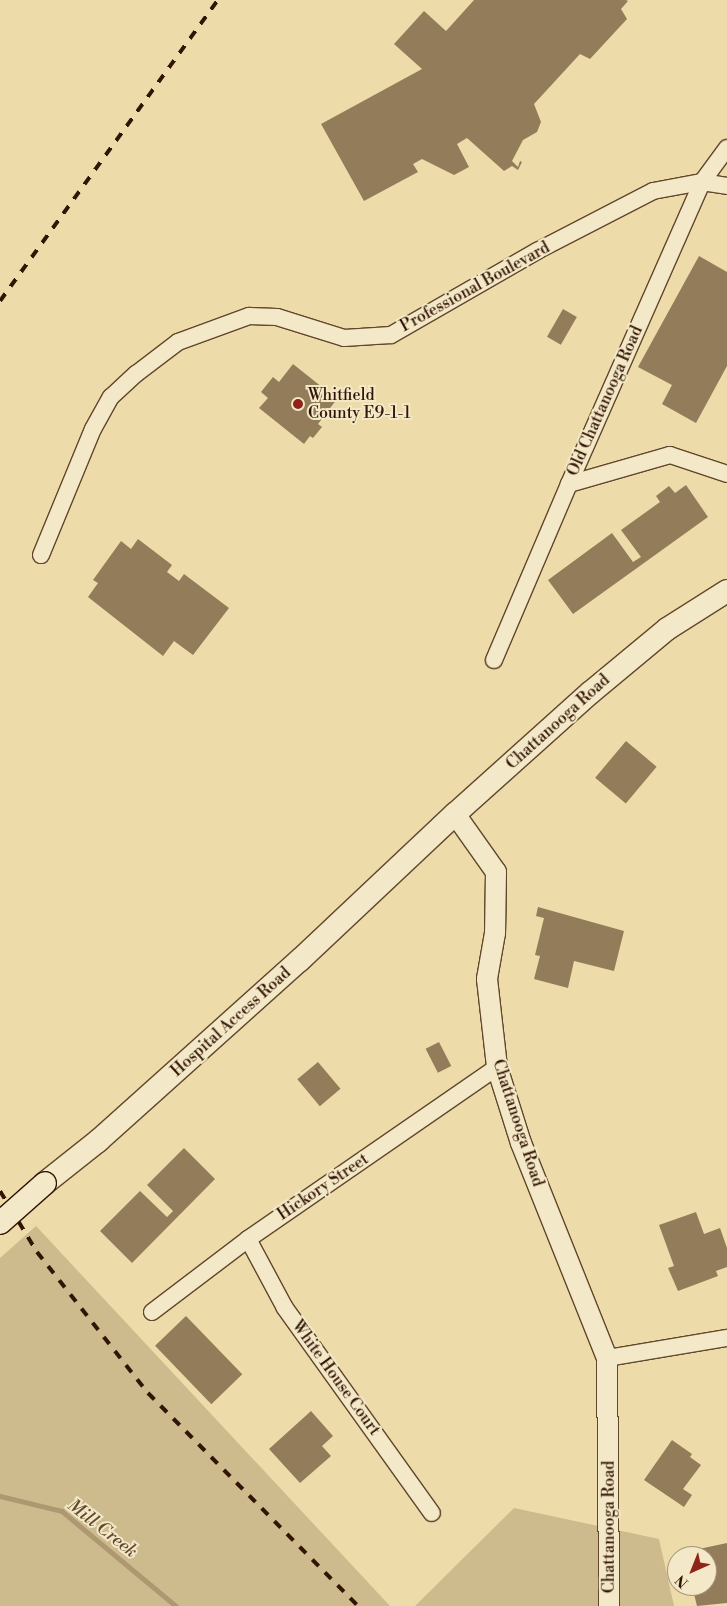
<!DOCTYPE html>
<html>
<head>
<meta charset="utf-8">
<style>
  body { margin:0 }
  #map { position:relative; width:727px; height:1606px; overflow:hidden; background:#eddca9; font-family:"Libre Bodoni",serif }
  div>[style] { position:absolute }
  .green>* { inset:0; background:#cdba8d }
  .stream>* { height:4.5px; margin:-2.25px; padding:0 2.25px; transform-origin:2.25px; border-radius:2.25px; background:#ad9871 }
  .building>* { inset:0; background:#937c5a; transform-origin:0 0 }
  .roads { filter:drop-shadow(1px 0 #61462d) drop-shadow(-1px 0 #61462d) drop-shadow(0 1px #61462d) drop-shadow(0 -1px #61462d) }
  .minor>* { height:16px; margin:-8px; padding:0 8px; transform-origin:8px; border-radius:8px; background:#f3e8c7 }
  .tertiary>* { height:20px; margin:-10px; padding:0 10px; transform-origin:10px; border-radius:10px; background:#f3e8c7 }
  .secondary>* { height:22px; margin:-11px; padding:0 11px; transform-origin:11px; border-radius:11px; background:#f3e8c7 }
  .rail>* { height:4px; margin-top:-2px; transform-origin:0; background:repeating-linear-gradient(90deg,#321404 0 9px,transparent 0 18px) }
  .bridges { filter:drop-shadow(1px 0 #321404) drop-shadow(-1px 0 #321404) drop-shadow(0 1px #321404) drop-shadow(0 -1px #321404) }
  .secondary-bridge>* { height:22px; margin:-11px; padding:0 11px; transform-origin:11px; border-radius:11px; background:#f3e8c7 }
  .dots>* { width:14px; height:14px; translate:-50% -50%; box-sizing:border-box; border:2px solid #f3e8c7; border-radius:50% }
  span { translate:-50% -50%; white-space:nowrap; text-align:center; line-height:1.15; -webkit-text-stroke:4px #f3e8c7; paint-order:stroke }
  .street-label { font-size:16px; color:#321404 }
  .poi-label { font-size:16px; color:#321404 }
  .left { translate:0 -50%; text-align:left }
  .water-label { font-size:18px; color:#634930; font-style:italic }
  .north { position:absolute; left:667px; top:1546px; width:50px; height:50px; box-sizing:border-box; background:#f3e8c7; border:1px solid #a69379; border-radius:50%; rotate:224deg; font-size:14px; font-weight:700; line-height:20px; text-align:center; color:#321404 }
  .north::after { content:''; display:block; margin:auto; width:18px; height:22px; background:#8f2418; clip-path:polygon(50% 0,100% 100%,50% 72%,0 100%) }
</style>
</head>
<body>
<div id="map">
  <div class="green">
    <i style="clip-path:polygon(36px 1226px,390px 1606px,0 1606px,0 1258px)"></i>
    <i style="clip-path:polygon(514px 1508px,659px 1539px,674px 1606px,415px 1606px)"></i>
  </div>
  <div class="stream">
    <i style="left:0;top:1496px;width:64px;rotate:13.6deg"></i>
    <i style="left:62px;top:1511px;width:148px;rotate:39.8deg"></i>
  </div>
  <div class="building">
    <i style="clip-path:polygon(474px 0,626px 0,628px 1px,621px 9px,627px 19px,590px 59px,580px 54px,534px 104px,541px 122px,537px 132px,523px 140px,512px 161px,518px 167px,520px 161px,522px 162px,518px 170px,512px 166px,504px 171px,467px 138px,457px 144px,469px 167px,454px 175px,422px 159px,413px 164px,418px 172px,364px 201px,321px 124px,422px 69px,394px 44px,424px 11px,446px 31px)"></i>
    <i style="clip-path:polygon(699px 256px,727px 272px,727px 366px,696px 423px,662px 404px,672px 385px,638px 367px)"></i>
    <i style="left:563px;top:309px;width:16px;height:32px;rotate:30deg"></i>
    <i style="clip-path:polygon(293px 364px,337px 399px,318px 424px,322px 427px,313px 438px,310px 436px,304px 444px,259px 408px,268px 398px,261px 392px,273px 377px,279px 382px)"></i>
    <i style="clip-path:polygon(686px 485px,708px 517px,573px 614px,548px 580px,612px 533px,633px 562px,641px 557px,621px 530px,660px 502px,656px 496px,669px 486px,675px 493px)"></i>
    <i style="clip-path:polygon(138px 539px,172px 565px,167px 572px,179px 581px,184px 574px,229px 608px,193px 655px,174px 641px,163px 656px,88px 597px,98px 583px,93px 580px,121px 541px,131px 549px)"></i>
    <i style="left:626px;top:741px;width:40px;height:48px;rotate:40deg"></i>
    <i style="clip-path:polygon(538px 907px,624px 931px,614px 971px,574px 961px,568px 988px,534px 979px,540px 956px,535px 955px,544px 918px,536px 916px)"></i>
    <i style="left:439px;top:1042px;width:27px;height:15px;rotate:63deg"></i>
    <i style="left:318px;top:1062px;width:35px;height:27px;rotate:50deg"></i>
    <i style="clip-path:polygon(184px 1148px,215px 1179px,132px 1263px,100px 1231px,140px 1191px,167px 1217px,173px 1211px,147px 1185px)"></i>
    <i style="clip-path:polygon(696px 1212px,704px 1234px,720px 1228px,727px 1248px,727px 1267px,716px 1271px,718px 1276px,678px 1291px,668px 1268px,674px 1266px,659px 1225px)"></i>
    <i style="left:186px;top:1316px;width:81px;height:43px;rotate:46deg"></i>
    <i style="clip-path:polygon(311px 1411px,333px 1436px,322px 1446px,331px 1456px,300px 1483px,269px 1449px)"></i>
    <i style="clip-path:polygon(672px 1440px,692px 1454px,690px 1457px,701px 1465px,683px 1489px,692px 1495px,684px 1507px,644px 1480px)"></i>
    <i style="clip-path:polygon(727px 1543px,727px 1603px,697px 1606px,692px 1586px,707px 1586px,707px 1556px,686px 1556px,685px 1552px)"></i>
  </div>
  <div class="roads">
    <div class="minor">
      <i style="left:569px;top:484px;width:105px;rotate:-16deg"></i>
      <i style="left:670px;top:455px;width:60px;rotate:18.4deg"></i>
      <i style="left:41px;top:555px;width:136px;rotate:-67.6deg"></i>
      <i style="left:93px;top:429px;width:37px;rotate:-61deg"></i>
      <i style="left:111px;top:397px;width:34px;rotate:-43deg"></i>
      <i style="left:136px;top:374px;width:53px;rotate:-37.3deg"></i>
      <i style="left:178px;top:342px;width:76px;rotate:-20.1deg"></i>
      <i style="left:249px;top:316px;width:28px;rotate:2deg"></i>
      <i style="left:277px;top:317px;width:70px;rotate:17.4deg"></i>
      <i style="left:344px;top:338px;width:47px;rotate:-3.7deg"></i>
      <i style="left:391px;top:335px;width:168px;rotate:-29.9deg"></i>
      <i style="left:537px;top:251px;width:131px;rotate:-27.3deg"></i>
      <i style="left:653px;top:191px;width:50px;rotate:-10.4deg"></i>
      <i style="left:702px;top:182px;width:25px;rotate:9deg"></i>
      <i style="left:494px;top:660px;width:191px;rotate:-66.9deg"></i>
      <i style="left:569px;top:484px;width:330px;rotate:-66.2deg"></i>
      <i style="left:702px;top:182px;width:42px;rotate:-53.7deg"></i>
      <i style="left:248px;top:1239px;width:78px;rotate:61.8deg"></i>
      <i style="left:285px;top:1308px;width:252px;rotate:54.4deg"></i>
      <i style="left:152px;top:1312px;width:121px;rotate:-37.2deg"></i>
      <i style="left:248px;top:1239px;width:303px;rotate:-34.6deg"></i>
      <i style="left:607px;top:1358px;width:122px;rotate:-9.5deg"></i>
    </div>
    <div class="tertiary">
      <i style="left:455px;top:814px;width:71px;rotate:54.7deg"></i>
      <i style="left:496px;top:872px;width:61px;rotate:90.9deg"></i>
      <i style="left:495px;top:933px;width:47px;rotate:99.9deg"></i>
      <i style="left:487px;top:979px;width:89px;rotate:83.5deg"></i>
      <i style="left:497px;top:1067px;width:80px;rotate:72.5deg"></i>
      <i style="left:521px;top:1143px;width:232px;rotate:68.2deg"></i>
      <i style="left:607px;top:1358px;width:248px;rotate:89.5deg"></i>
    </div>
    <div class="secondary">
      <i style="left:45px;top:1183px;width:68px;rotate:-38.4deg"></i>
      <i style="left:98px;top:1141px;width:271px;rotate:-41.9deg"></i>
      <i style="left:300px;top:960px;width:213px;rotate:-43.3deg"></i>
      <i style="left:455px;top:814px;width:181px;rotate:-41.9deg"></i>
      <i style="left:590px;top:693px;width:100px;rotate:-39.7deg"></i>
      <i style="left:667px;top:629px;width:71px;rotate:-32.3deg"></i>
    </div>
  </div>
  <div class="rail">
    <i style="left:0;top:301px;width:372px;rotate:-54.1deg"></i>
    <i style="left:0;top:1191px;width:71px;rotate:58.8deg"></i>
    <i style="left:37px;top:1252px;width:179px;rotate:51.8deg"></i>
    <i style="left:148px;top:1393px;width:299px;rotate:45.4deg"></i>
  </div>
  <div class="bridges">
    <div class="secondary-bridge">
      <i style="left:0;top:1223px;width:60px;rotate:-41.6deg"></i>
    </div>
  </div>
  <div class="dots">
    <i style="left:298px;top:404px;background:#8f2418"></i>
  </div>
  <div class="street-label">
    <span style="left:475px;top:287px;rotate:-29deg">Professional Boulevard</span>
    <span style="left:605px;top:401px;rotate:-66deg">Old Chattanooga Road</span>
    <span style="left:558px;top:722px;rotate:-42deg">Chattanooga Road</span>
    <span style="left:231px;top:1022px;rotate:-42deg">Hospital Access Road</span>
    <span style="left:518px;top:1123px;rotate:72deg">Chattanooga Road</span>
    <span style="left:323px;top:1187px;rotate:-34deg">Hickory Street</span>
    <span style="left:336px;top:1378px;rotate:54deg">White House Court</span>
    <span style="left:609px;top:1527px;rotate:-90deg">Chattanooga Road</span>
  </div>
  <div class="poi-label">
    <span class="left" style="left:308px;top:404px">Whitfield<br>County E9-1-1</span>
  </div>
  <div class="water-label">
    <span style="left:102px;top:1529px;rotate:38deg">Mill Creek</span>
  </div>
  <div class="north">N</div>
</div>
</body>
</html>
